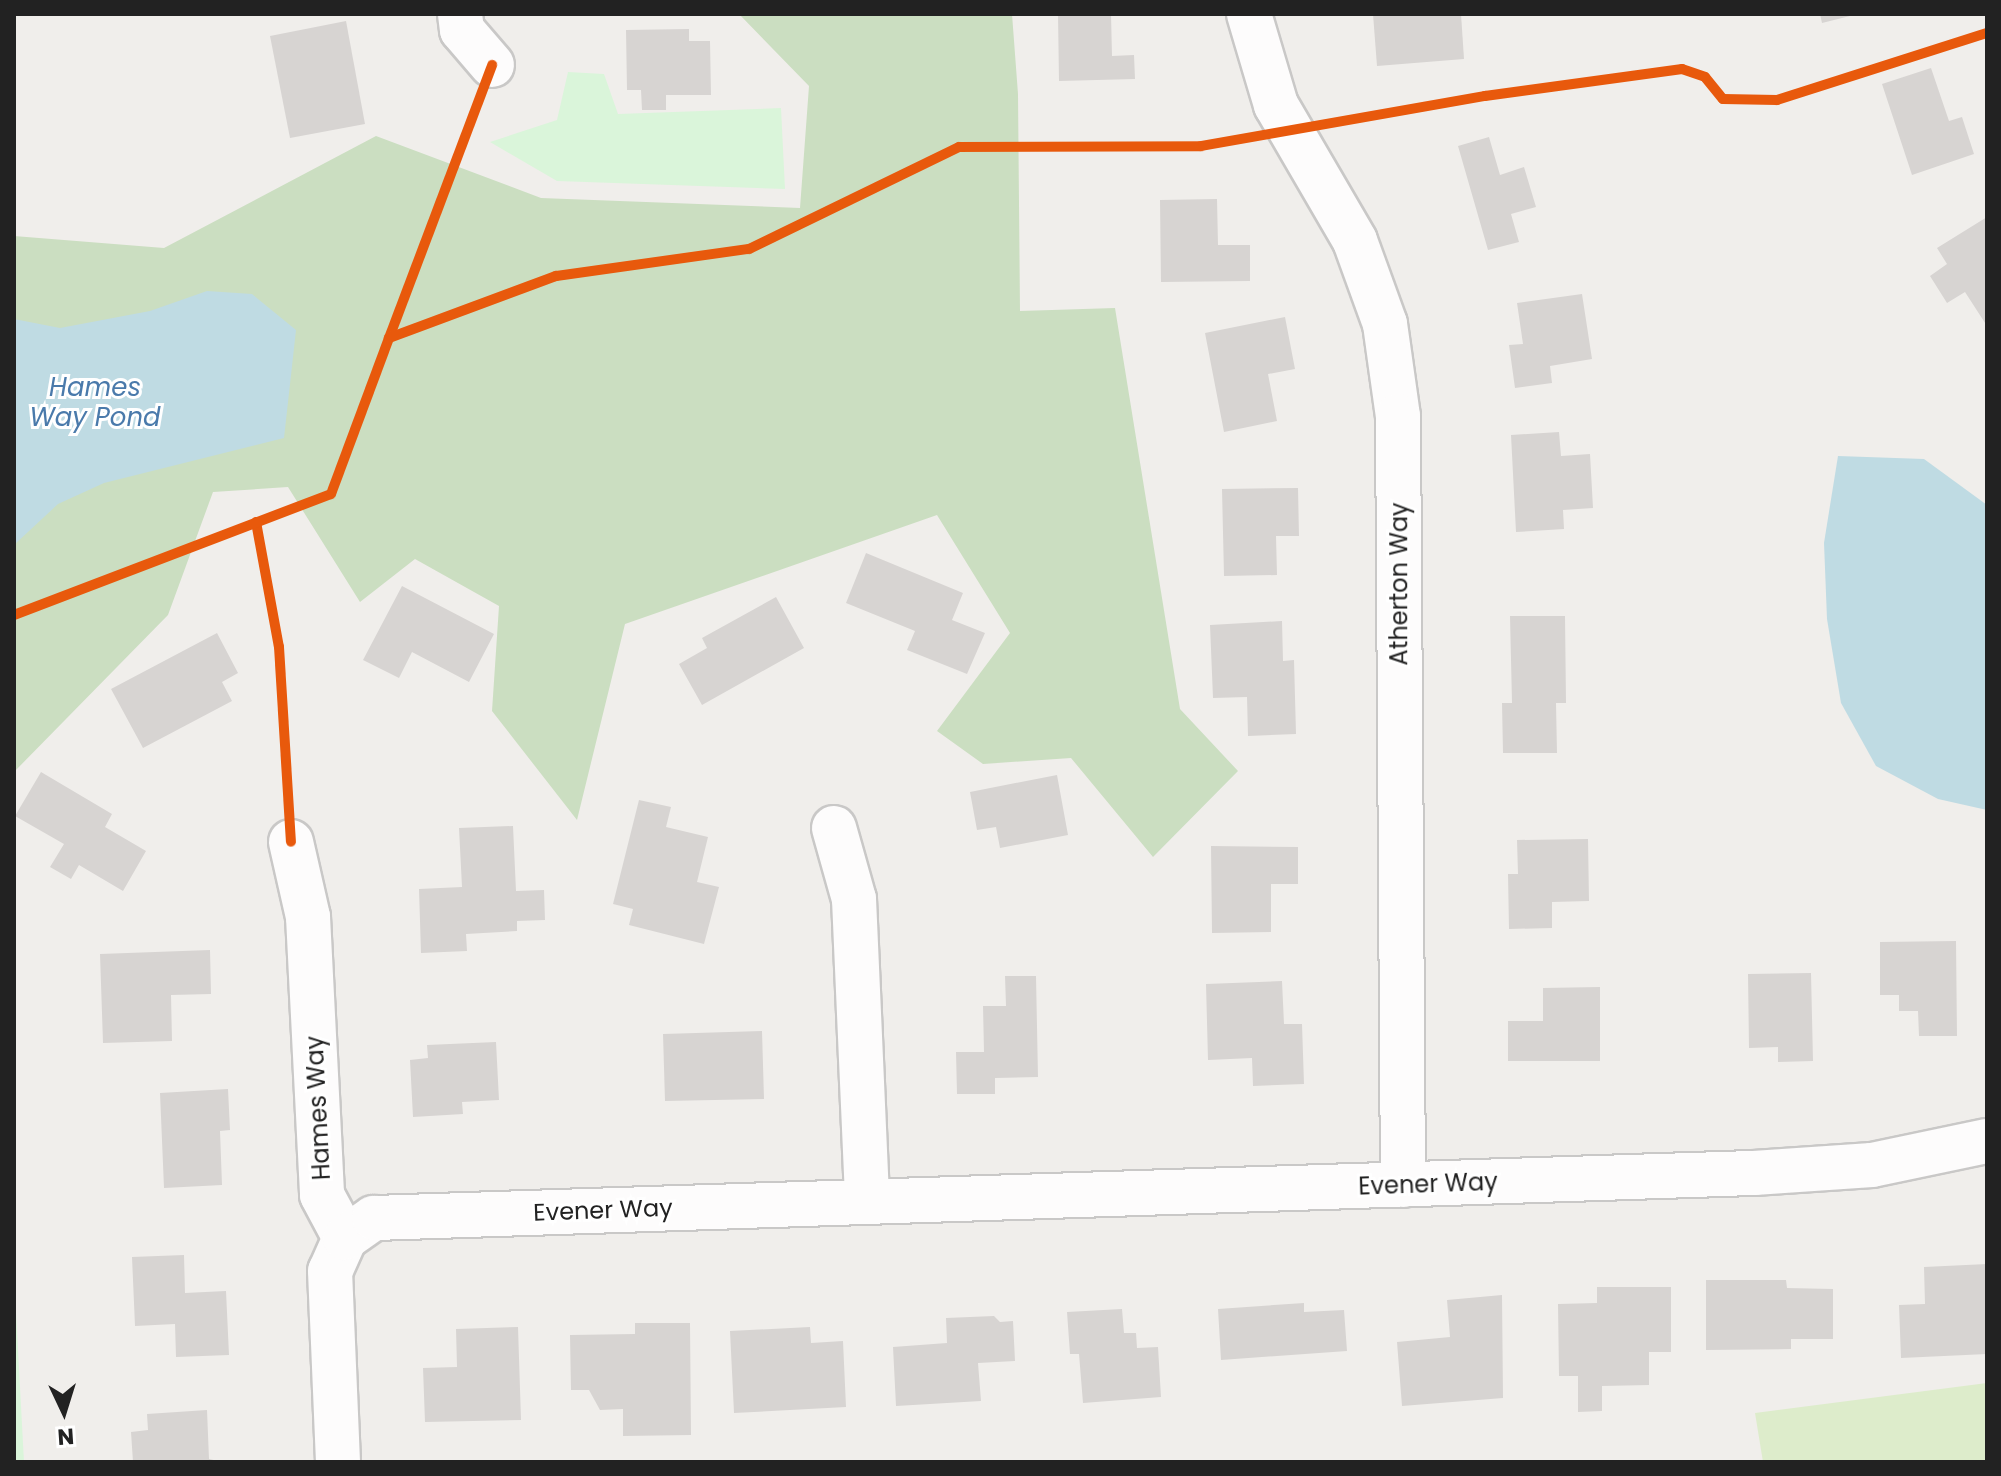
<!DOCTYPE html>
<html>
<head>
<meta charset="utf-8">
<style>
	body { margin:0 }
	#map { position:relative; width:2001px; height:1476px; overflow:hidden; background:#f0eeeb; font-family:Poppins,sans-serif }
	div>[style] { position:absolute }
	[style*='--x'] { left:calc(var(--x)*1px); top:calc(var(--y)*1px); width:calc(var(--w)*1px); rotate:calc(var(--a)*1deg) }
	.grass>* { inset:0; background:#ddeccb }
	.forest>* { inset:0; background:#cbdec1 }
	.park>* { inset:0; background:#daf5da }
	.water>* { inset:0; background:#bfdbe3 }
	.building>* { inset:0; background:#d7d4d2 }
	.roads { filter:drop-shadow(2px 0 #c9c8c7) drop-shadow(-2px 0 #c9c8c7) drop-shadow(0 2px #c9c8c7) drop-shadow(0 -2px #c9c8c7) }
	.street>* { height:44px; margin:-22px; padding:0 22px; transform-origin:22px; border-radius:22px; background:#fdfcfc }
	.cycleway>* { height:10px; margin:-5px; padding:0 5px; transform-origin:5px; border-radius:5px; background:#e8590c }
	span { translate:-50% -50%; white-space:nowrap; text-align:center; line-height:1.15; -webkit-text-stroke:6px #fff; paint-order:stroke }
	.street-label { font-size:24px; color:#222 }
	.water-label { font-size:26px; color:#4a7aab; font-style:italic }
	.frame { position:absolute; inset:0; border:16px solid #222; pointer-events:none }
	.north { position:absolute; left:24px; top:1372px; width:80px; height:80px; -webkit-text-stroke:6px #fff; paint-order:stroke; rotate:176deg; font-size:22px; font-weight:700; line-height:32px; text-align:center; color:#222 }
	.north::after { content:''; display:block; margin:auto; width:28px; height:36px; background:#222; clip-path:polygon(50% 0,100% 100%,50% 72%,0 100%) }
</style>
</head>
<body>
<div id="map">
	<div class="grass">
		<div style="clip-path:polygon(1987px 1383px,1987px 1462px,1763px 1462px,1755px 1413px)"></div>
	</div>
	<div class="forest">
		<div style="clip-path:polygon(739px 14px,1012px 14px,1018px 94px,1020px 311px,1115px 308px,1180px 709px,1238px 771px,1153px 857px,1071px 758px,983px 764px,937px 731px,1010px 633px,937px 515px,625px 624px,577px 820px,492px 711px,499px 606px,415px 559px,360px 602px,288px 487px,213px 492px,168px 615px,14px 772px,14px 236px,164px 248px,376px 136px,541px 198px,800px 208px,809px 86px)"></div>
	</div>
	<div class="park">
		<div style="clip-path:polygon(568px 72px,604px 74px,618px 114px,781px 108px,785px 189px,557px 181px,490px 142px,557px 120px)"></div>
		<div style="clip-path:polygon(14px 1275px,24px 1462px,14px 1462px)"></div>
	</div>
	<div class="water">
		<div style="clip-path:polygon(207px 291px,252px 294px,296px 330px,284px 438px,104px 483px,58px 504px,14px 545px,14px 319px,60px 328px,150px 311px)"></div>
		<div style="clip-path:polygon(1838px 456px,1924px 459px,1987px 505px,1987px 810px,1938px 799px,1876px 766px,1841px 703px,1827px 619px,1824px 543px)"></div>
	</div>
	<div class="building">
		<div style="clip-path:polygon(1058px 14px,1111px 14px,1112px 56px,1134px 55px,1135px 79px,1059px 81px)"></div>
		<div style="clip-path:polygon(1373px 14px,1461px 14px,1464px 59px,1377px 66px)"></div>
		<div style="clip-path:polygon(1820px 14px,1854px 14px,1854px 15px,1822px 23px)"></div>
		<div style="clip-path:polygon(346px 21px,365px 124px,290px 138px,270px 36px)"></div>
		<div style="clip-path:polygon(689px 29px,689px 41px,710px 41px,711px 95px,666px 95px,666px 110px,642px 110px,641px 90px,627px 90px,626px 30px)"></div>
		<div style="clip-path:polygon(1931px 68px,1949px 121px,1962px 117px,1974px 154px,1912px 175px,1882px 84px)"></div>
		<div style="clip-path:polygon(1489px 137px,1500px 175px,1524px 167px,1536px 207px,1511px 214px,1519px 242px,1488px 250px,1458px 146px)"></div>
		<div style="clip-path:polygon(1217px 199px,1218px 245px,1250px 245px,1250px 281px,1161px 282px,1160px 200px)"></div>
		<div style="clip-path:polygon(1987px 217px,1987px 326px,1965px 292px,1947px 303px,1930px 276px,1947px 264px,1937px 248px)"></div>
		<div style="clip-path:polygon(1582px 294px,1592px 359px,1550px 366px,1552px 383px,1515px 388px,1509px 345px,1523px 344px,1517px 303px)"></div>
		<div style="clip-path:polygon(1285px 317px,1295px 369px,1268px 374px,1277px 421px,1224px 432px,1205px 333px)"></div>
		<div style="clip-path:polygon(1559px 432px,1561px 456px,1590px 454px,1593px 508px,1563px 510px,1564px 529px,1516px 532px,1511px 435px)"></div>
		<div style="clip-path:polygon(1298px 488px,1299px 536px,1276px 536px,1277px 575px,1224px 576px,1222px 489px)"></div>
		<div style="clip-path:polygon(866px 553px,963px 593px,952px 620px,985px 633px,967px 674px,907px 650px,915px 631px,846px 603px)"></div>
		<div style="clip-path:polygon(402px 586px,494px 634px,469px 682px,412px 652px,399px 678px,363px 660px)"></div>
		<div style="clip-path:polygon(776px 597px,804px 648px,702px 705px,679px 664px,707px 648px,702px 638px)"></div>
		<div style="clip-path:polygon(1510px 616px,1565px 616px,1566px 703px,1556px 703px,1557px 753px,1503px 753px,1502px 703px,1512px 703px)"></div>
		<div style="clip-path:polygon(1282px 621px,1283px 661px,1294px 660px,1296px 734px,1248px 736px,1247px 697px,1213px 698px,1210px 625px)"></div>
		<div style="clip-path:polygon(217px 633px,238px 673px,222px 682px,232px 701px,143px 748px,111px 689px)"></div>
		<div style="clip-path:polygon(41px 772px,112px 814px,105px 827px,146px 851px,123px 891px,79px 865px,71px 879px,50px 867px,64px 844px,15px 816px)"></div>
		<div style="clip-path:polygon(1057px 775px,1068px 835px,1000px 848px,996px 827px,977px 830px,970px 792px)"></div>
		<div style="clip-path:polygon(639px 800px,671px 807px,666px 827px,708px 837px,697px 882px,719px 887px,704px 944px,629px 925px,633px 909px,613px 904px)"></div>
		<div style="clip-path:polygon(513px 826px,516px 891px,544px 890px,545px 920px,517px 921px,517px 931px,466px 934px,467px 951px,421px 953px,419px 889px,462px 887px,459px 828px)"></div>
		<div style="clip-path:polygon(1588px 839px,1589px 901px,1552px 902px,1552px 928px,1509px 929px,1508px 874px,1518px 874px,1517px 840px)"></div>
		<div style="clip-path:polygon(1211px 846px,1298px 847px,1298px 884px,1271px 884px,1271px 932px,1212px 933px)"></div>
		<div style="clip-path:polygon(1956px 941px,1957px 1036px,1919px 1036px,1918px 1011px,1899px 1011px,1899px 995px,1880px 995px,1880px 942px)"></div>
		<div style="clip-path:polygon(210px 950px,211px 994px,171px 995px,172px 1041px,103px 1043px,100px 954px)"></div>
		<div style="clip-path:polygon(1811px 973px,1813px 1061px,1778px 1062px,1778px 1047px,1749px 1048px,1748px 974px)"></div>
		<div style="clip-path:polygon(1005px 976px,1036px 976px,1038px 1077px,995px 1078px,995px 1094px,957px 1094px,956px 1052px,984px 1052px,983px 1006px,1006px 1006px)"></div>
		<div style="clip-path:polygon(1282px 981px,1284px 1024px,1302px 1024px,1304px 1084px,1253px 1086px,1252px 1058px,1208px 1060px,1206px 984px)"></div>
		<div style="clip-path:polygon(1600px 987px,1600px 1061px,1508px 1061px,1508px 1021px,1543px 1021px,1543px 988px)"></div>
		<div style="clip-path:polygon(762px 1031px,764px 1099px,665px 1101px,663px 1034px)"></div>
		<div style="clip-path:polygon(496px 1042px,499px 1100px,462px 1102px,463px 1114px,413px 1117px,410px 1060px,428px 1058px,427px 1045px)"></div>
		<div style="clip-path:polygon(228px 1089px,230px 1130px,220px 1131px,222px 1185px,164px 1188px,160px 1093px)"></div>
		<div style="clip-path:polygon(184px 1255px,185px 1293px,226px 1291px,229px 1355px,176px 1357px,175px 1324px,135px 1326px,132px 1257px)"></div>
		<div style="clip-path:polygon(1987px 1264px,1987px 1354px,1901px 1358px,1899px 1305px,1925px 1304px,1924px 1267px)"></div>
		<div style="clip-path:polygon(1706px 1280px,1786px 1280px,1787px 1288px,1833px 1289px,1833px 1339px,1791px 1339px,1791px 1349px,1706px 1350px)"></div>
		<div style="clip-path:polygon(1597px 1287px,1671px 1287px,1671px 1352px,1649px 1352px,1649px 1385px,1602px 1386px,1602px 1411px,1578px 1412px,1578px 1376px,1559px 1376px,1558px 1304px,1597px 1303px)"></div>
		<div style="clip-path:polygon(1502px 1295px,1503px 1398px,1402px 1406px,1397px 1342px,1450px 1337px,1447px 1300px)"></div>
		<div style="clip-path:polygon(1304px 1303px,1304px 1312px,1344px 1310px,1347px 1351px,1221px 1360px,1218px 1309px)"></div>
		<div style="clip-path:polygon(1122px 1309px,1124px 1333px,1136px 1333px,1137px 1348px,1158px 1347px,1161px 1397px,1083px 1403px,1079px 1354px,1070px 1354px,1067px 1312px)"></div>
		<div style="clip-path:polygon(994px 1316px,1000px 1322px,1013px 1321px,1015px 1361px,978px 1363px,981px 1401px,896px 1406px,893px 1347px,947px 1343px,946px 1318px)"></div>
		<div style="clip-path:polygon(635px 1323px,690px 1323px,691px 1435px,623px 1436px,623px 1409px,600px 1410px,589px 1390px,571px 1390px,570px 1335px,635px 1334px)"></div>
		<div style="clip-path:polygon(518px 1327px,521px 1420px,425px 1422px,423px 1368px,457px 1367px,456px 1329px)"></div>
		<div style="clip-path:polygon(810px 1327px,811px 1343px,843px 1341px,846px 1407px,734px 1413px,730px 1331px)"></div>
		<div style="clip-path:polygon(207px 1410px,209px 1459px,223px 1462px,133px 1462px,131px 1432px,148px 1430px,147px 1414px)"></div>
	</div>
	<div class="roads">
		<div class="street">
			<div style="--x:460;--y:14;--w:16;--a:83"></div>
			<div style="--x:462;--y:30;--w:46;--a:49.4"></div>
			<div style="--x:1249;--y:14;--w:95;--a:73.5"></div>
			<div style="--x:1276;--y:105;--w:157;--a:59.8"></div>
			<div style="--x:1355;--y:241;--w:88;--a:70.1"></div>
			<div style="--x:1385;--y:324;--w:93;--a:82"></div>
			<div style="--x:1398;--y:416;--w:769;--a:89.63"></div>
			<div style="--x:834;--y:828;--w:74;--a:74.3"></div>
			<div style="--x:854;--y:899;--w:302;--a:87.5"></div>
			<div style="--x:291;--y:842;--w:77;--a:77.2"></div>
			<div style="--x:308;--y:917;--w:278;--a:87.1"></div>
			<div style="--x:322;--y:1195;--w:49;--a:61.9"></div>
			<div style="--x:345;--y:1238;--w:36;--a:114"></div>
			<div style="--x:330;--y:1271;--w:191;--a:87.6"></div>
			<div style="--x:345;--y:1238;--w:35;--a:-35"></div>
			<div style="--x:374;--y:1218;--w:1381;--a:-1.87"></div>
			<div style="--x:1754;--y:1173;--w:118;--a:-3.9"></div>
			<div style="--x:1872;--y:1165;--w:117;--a:-11.8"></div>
		</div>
	</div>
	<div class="cycleway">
		<div style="--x:389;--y:338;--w:292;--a:-69.3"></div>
		<div style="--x:256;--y:522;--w:127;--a:79.6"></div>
		<div style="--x:279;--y:647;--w:195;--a:86.5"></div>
		<div style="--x:14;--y:615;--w:339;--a:-20.9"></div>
		<div style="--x:331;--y:494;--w:166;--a:-69.6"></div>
		<div style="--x:389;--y:338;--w:178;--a:-20.4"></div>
		<div style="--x:556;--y:276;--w:195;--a:-8"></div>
		<div style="--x:749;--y:249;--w:233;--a:-25.9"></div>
		<div style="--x:959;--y:147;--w:242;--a:-0.2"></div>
		<div style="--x:1201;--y:146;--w:288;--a:-10"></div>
		<div style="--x:1485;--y:96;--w:199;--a:-7.8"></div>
		<div style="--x:1682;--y:69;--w:24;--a:19"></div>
		<div style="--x:1705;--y:77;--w:28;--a:51"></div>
		<div style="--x:1723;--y:99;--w:54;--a:1.1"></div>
		<div style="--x:1777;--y:100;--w:220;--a:-17.7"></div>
	</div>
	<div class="street-label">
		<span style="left:1399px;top:584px;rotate:-90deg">Atherton Way</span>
		<span style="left:318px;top:1108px;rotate:-93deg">Hames Way</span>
		<span style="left:1428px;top:1184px;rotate:-2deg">Evener Way</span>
		<span style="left:603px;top:1210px;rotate:-2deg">Evener Way</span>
	</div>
	<div class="water-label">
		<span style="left:95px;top:403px">Hames<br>Way Pond</span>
	</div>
	<div class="frame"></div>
	<div class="north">N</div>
</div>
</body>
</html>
